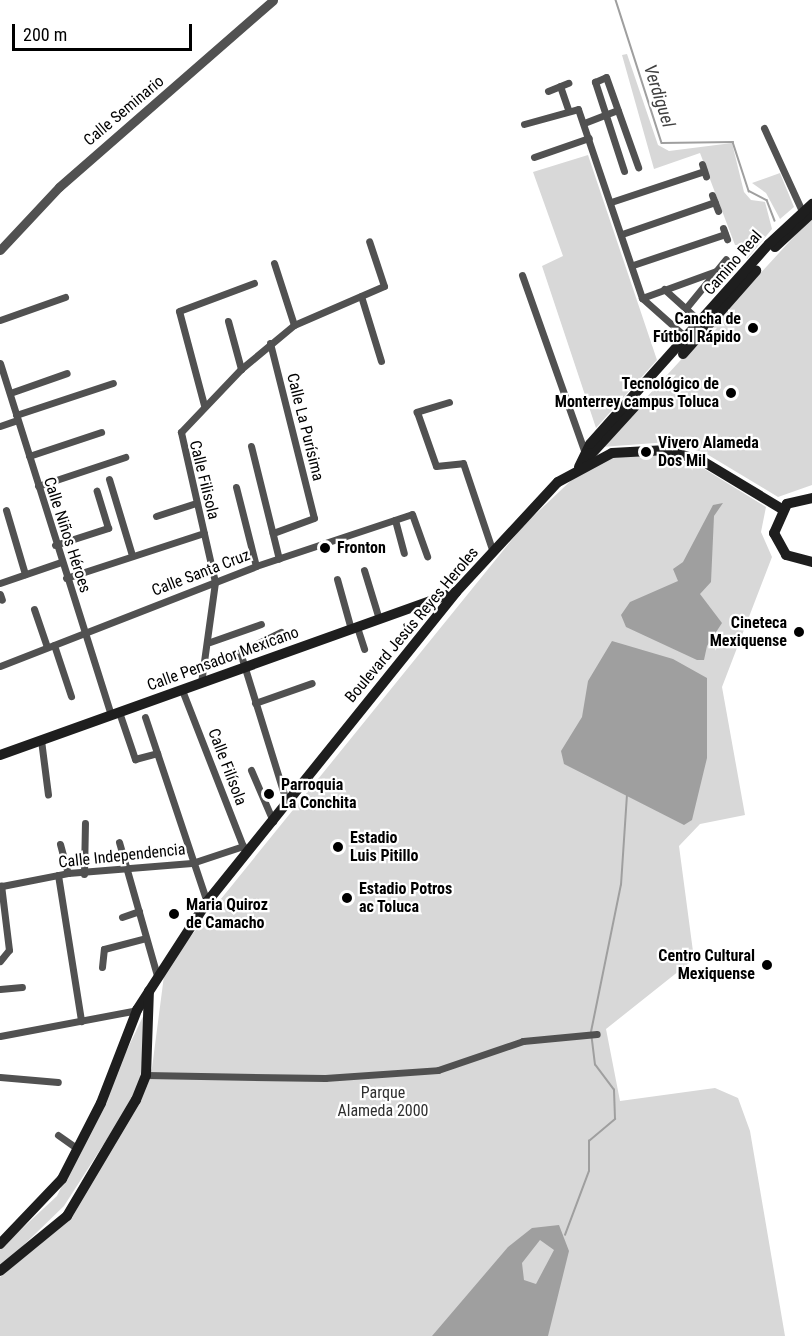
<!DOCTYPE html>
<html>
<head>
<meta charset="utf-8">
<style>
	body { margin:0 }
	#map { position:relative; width:812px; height:1336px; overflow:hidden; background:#fff; font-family:"Roboto Condensed",sans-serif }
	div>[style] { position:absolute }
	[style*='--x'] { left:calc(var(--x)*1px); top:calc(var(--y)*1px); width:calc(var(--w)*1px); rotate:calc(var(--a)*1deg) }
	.green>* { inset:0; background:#d8d8d8 }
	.water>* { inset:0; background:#9f9f9f }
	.stream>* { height:1.5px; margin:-0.75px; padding:0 0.75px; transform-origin:0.75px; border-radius:0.75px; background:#9f9f9f }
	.minor>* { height:7px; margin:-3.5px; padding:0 3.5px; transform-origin:3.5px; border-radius:3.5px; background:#515151 }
	.tertiary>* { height:9px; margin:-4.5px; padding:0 4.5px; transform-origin:4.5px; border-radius:4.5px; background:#515151 }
	.secondary>* { height:10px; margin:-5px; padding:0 5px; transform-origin:5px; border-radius:5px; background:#1e1e1e }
	.dots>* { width:16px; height:16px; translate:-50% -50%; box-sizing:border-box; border:3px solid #fff; border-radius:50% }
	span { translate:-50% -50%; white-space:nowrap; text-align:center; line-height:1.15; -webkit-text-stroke:4.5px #fff; paint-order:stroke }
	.street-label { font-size:16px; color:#000 }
	.poi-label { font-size:16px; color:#000; font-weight:700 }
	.right { translate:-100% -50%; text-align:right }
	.left { translate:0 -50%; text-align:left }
	.park-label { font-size:16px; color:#2f2f2f }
	.water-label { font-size:18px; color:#404040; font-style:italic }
	.scale { position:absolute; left:12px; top:24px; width:180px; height:27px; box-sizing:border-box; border:3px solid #000; border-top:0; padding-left:8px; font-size:18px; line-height:21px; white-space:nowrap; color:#000; -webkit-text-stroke:4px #fff; paint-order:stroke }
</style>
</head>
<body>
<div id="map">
	<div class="green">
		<div style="clip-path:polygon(627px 54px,658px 145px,669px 151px,732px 143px,744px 192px,751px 200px,765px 202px,772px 229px,747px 259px,741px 245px,735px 245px,700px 153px,654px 169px,622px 55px)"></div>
		<div style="clip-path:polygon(588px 155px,657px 360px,596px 428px,542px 266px,563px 256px,533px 172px)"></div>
		<div style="clip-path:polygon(780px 173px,794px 207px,780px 219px,766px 193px,752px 183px)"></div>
		<div style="clip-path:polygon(812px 217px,812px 485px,778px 497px,705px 453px,669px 442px,601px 447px)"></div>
		<div style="clip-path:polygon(650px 454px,698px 465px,766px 507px,761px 532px,772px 557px,722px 687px,745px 815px,700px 824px,679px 846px,694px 959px,606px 1029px,620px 1101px,715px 1088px,738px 1098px,750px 1131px,785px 1336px,0 1336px,0 1277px,66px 1223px,137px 1106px,152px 1068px,165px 968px,523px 526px,579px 473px,611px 458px)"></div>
		<div style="clip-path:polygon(148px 1006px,140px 1081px,125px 1111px,64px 1206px,0 1268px,0 1249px,57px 1196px)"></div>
	</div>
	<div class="water">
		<div style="clip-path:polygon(723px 503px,714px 516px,711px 582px,700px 594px,722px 623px,707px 646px,704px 660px,697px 660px,626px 627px,621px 615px,630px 602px,678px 581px,673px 569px,683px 562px,713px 505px)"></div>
		<div style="clip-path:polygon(612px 641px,673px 659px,707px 678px,707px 758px,692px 820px,684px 825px,564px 764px,561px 751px,582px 717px,588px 681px)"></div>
		<div style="clip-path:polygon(evenodd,559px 1225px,569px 1251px,548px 1336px,432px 1336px,508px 1247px,532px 1228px,559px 1225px,540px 1240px,554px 1250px,536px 1284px,524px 1280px,522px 1263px,540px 1240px)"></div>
	</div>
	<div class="stream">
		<div style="--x:616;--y:0;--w:150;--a:72.2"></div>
		<div style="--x:662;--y:143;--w:71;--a:-0.8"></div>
		<div style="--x:733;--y:142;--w:52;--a:71.9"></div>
		<div style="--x:749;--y:191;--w:20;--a:27"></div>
		<div style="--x:767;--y:200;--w:22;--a:69"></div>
		<div style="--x:591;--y:1032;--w:150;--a:-78.5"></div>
		<div style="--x:621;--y:885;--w:91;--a:-86.2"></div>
		<div style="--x:565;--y:1235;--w:68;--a:-69.4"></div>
		<div style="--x:589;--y:1171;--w:30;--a:-90"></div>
		<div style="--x:589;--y:1141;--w:34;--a:-40"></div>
		<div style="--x:615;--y:1119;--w:29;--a:-92"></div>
		<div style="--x:614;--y:1090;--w:31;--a:-127"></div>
		<div style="--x:595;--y:1065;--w:26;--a:-97"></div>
	</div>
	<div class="minor">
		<div style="--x:560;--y:86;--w:24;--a:71"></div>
		<div style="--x:548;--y:91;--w:22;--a:-22"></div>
		<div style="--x:584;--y:123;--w:36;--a:-21"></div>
		<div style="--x:524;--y:124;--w:56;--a:-15.5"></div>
		<div style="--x:578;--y:109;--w:200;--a:71.3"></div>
		<div style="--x:642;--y:298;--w:62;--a:41.7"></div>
		<div style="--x:764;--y:128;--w:91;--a:65.4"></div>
		<div style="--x:534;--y:157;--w:58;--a:-19.1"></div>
		<div style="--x:702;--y:164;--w:13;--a:72"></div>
		<div style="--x:624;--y:171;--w:94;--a:-108"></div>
		<div style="--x:595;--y:82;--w:12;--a:-24"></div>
		<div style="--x:606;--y:77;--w:96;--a:70.4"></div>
		<div style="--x:712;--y:195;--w:17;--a:69"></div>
		<div style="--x:611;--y:202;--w:98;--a:-18.4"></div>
		<div style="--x:723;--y:228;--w:12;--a:70"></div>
		<div style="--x:622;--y:234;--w:98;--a:-19"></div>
		<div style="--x:274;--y:263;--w:65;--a:72.1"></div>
		<div style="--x:633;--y:265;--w:97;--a:-18.6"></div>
		<div style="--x:522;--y:275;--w:192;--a:70.5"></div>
		<div style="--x:664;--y:289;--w:39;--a:42"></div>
		<div style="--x:361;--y:296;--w:68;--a:72.9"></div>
		<div style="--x:642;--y:298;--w:79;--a:-20"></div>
		<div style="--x:686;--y:308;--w:63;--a:-50.8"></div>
		<div style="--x:0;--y:320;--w:69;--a:-19.5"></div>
		<div style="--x:228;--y:321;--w:50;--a:74.8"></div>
		<div style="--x:270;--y:343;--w:180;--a:75.9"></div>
		<div style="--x:314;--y:518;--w:44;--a:159.9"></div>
		<div style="--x:0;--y:363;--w:369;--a:72.5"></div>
		<div style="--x:10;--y:393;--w:60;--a:-19.3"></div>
		<div style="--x:449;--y:402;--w:34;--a:163"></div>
		<div style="--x:417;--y:412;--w:57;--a:70.6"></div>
		<div style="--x:436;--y:466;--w:27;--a:-6"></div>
		<div style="--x:463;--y:463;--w:94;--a:71.4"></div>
		<div style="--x:204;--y:405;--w:97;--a:-104.9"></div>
		<div style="--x:179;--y:311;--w:80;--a:-20.5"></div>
		<div style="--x:16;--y:415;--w:102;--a:-18.3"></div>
		<div style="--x:0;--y:426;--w:18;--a:-19"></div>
		<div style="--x:251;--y:446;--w:116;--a:76.1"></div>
		<div style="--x:29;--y:456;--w:76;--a:-18.4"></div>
		<div style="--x:109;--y:479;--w:79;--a:73.2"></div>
		<div style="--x:38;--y:486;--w:92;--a:-18.4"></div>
		<div style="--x:236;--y:487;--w:81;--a:75.8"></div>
		<div style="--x:6;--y:510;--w:67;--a:73.5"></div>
		<div style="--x:156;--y:516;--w:42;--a:-18"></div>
		<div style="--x:395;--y:520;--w:34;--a:75"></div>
		<div style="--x:55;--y:545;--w:56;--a:-17.8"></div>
		<div style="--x:108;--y:528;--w:39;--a:-107"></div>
		<div style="--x:364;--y:570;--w:51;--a:73"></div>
		<div style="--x:66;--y:578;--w:145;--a:-18.1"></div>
		<div style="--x:337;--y:579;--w:52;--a:74.4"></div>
		<div style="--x:0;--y:583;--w:65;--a:-19"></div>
		<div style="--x:0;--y:594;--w:6;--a:72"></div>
		<div style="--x:34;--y:609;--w:40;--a:71.1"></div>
		<div style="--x:357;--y:627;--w:23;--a:72"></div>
		<div style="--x:281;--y:632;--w:46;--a:154"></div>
		<div style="--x:240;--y:652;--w:159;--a:72.8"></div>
		<div style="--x:210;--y:642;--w:54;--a:-19.4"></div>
		<div style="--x:54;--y:645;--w:54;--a:71.6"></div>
		<div style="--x:0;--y:666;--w:275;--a:-21.3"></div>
		<div style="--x:256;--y:566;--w:164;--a:-18.4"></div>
		<div style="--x:412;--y:514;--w:45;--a:70.3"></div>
		<div style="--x:201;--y:683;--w:102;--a:-82.1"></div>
		<div style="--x:215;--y:582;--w:154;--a:-102.8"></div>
		<div style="--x:181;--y:432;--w:87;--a:-46.4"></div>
		<div style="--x:241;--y:369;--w:69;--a:-39.7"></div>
		<div style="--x:294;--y:325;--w:98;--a:-23.4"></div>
		<div style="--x:384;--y:286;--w:47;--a:-108.4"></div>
		<div style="--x:182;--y:690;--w:171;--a:68.7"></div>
		<div style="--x:255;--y:703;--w:60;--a:-19.3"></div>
		<div style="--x:119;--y:712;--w:50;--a:71.2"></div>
		<div style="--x:135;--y:759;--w:23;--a:-15"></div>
		<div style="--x:145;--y:717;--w:195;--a:71.5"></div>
		<div style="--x:41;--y:740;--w:55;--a:82.7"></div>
		<div style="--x:251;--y:770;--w:56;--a:66.7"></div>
		<div style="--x:119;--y:842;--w:138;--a:74.1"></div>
		<div style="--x:60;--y:844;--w:30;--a:75"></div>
		<div style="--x:84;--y:874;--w:51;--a:-88.9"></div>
		<div style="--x:58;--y:875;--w:148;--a:81"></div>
		<div style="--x:2;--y:886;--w:67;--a:-11.1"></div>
		<div style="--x:68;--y:873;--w:124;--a:-4.6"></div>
		<div style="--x:192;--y:863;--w:54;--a:-18.4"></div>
		<div style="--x:122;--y:917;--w:18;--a:-19"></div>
		<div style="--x:0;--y:961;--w:14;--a:-51"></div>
		<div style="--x:9;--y:950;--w:65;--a:-97"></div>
		<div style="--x:102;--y:967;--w:18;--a:-84"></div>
		<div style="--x:104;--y:949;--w:43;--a:-14.7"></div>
		<div style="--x:0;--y:989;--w:22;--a:-5"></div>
		<div style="--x:0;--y:1036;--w:139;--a:-10.7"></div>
		<div style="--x:146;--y:1075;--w:179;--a:1"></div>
		<div style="--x:325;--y:1078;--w:113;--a:-4"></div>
		<div style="--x:438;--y:1070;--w:90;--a:-18.8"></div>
		<div style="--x:523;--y:1041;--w:74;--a:-5.4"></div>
		<div style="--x:0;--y:1077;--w:58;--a:4.9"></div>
		<div style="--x:58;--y:1135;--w:24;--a:35"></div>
	</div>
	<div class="tertiary">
		<div style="--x:0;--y:250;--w:86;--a:-46.9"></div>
		<div style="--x:59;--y:187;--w:284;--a:-41.1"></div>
	</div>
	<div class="secondary">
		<div style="--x:775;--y:247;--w:50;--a:-42.6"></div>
		<div style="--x:683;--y:354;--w:111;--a:-48.7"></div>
		<div style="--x:586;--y:460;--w:74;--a:-47.7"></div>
		<div style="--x:579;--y:467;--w:25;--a:-64"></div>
		<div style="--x:590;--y:444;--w:268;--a:-48.2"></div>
		<div style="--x:769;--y:244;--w:59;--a:-42.9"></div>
		<div style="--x:812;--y:498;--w:26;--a:167"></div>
		<div style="--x:787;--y:504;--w:32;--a:114"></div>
		<div style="--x:774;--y:533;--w:25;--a:61"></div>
		<div style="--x:786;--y:555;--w:27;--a:15"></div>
		<div style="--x:0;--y:755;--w:484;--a:-19.7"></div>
		<div style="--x:0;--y:1244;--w:90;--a:-46.4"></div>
		<div style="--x:62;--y:1179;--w:85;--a:-62.8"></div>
		<div style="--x:101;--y:1103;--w:100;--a:-68.8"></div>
		<div style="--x:137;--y:1010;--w:129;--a:-57.1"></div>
		<div style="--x:207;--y:902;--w:398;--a:-51.2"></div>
		<div style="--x:456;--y:592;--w:150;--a:-47.2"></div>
		<div style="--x:558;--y:482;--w:61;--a:-28.2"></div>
		<div style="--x:612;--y:453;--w:55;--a:-3.1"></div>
		<div style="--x:667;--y:450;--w:39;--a:18"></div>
		<div style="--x:704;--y:462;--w:91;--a:31.1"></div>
		<div style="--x:0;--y:1271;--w:87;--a:-39.4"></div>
		<div style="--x:67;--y:1216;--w:135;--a:-59.3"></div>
		<div style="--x:136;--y:1100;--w:27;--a:-68"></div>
		<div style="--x:146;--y:1075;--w:84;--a:-88"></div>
	</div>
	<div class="dots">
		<div style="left:753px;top:328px;background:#000"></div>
		<div style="left:731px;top:393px;background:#000"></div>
		<div style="left:646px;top:452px;background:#000"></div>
		<div style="left:325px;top:548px;background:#000"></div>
		<div style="left:799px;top:632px;background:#000"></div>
		<div style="left:269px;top:794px;background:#000"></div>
		<div style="left:338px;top:847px;background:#000"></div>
		<div style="left:347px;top:898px;background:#000"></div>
		<div style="left:174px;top:914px;background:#000"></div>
		<div style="left:767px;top:965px;background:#000"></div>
	</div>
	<div class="street-label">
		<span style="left:124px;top:111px;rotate:-40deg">Calle Seminario</span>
		<span style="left:733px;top:263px;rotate:-49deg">Camino Real</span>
		<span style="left:305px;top:427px;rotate:76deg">Calle La Purísima</span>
		<span style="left:204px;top:480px;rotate:76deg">Calle Filisola</span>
		<span style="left:67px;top:535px;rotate:72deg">Calle Niños Héroes</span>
		<span style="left:201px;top:573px;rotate:-21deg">Calle Santa Cruz</span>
		<span style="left:412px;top:625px;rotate:-50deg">Boulevard Jesús Reyes Heroles</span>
		<span style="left:223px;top:659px;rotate:-20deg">Calle Pensador Mexicano</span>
		<span style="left:227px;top:767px;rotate:69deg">Calle Filísola</span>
		<span style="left:122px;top:856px;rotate:-6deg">Calle Independencia</span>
	</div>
	<div class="poi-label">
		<span class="right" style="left:741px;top:328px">Cancha de<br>Fútbol Rápido</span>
		<span class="right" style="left:719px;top:393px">Tecnológico de<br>Monterrey campus Toluca</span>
		<span class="left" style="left:658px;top:452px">Vivero Alameda<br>Dos Mil</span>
		<span class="left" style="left:337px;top:548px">Fronton</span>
		<span class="right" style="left:787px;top:632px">Cineteca<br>Mexiquense</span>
		<span class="left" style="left:281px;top:794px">Parroquia<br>La Conchita</span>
		<span class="left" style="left:350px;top:847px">Estadio<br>Luis Pitillo</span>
		<span class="left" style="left:359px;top:898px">Estadio Potros<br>ac Toluca</span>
		<span class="left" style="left:186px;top:914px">Maria Quiroz<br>de Camacho</span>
		<span class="right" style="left:755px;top:965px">Centro Cultural<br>Mexiquense</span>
	</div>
	<div class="park-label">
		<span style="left:383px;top:1102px">Parque<br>Alameda 2000</span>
	</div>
	<div class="water-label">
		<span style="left:659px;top:96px;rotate:72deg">Verdiguel</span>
	</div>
	<div class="scale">200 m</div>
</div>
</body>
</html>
